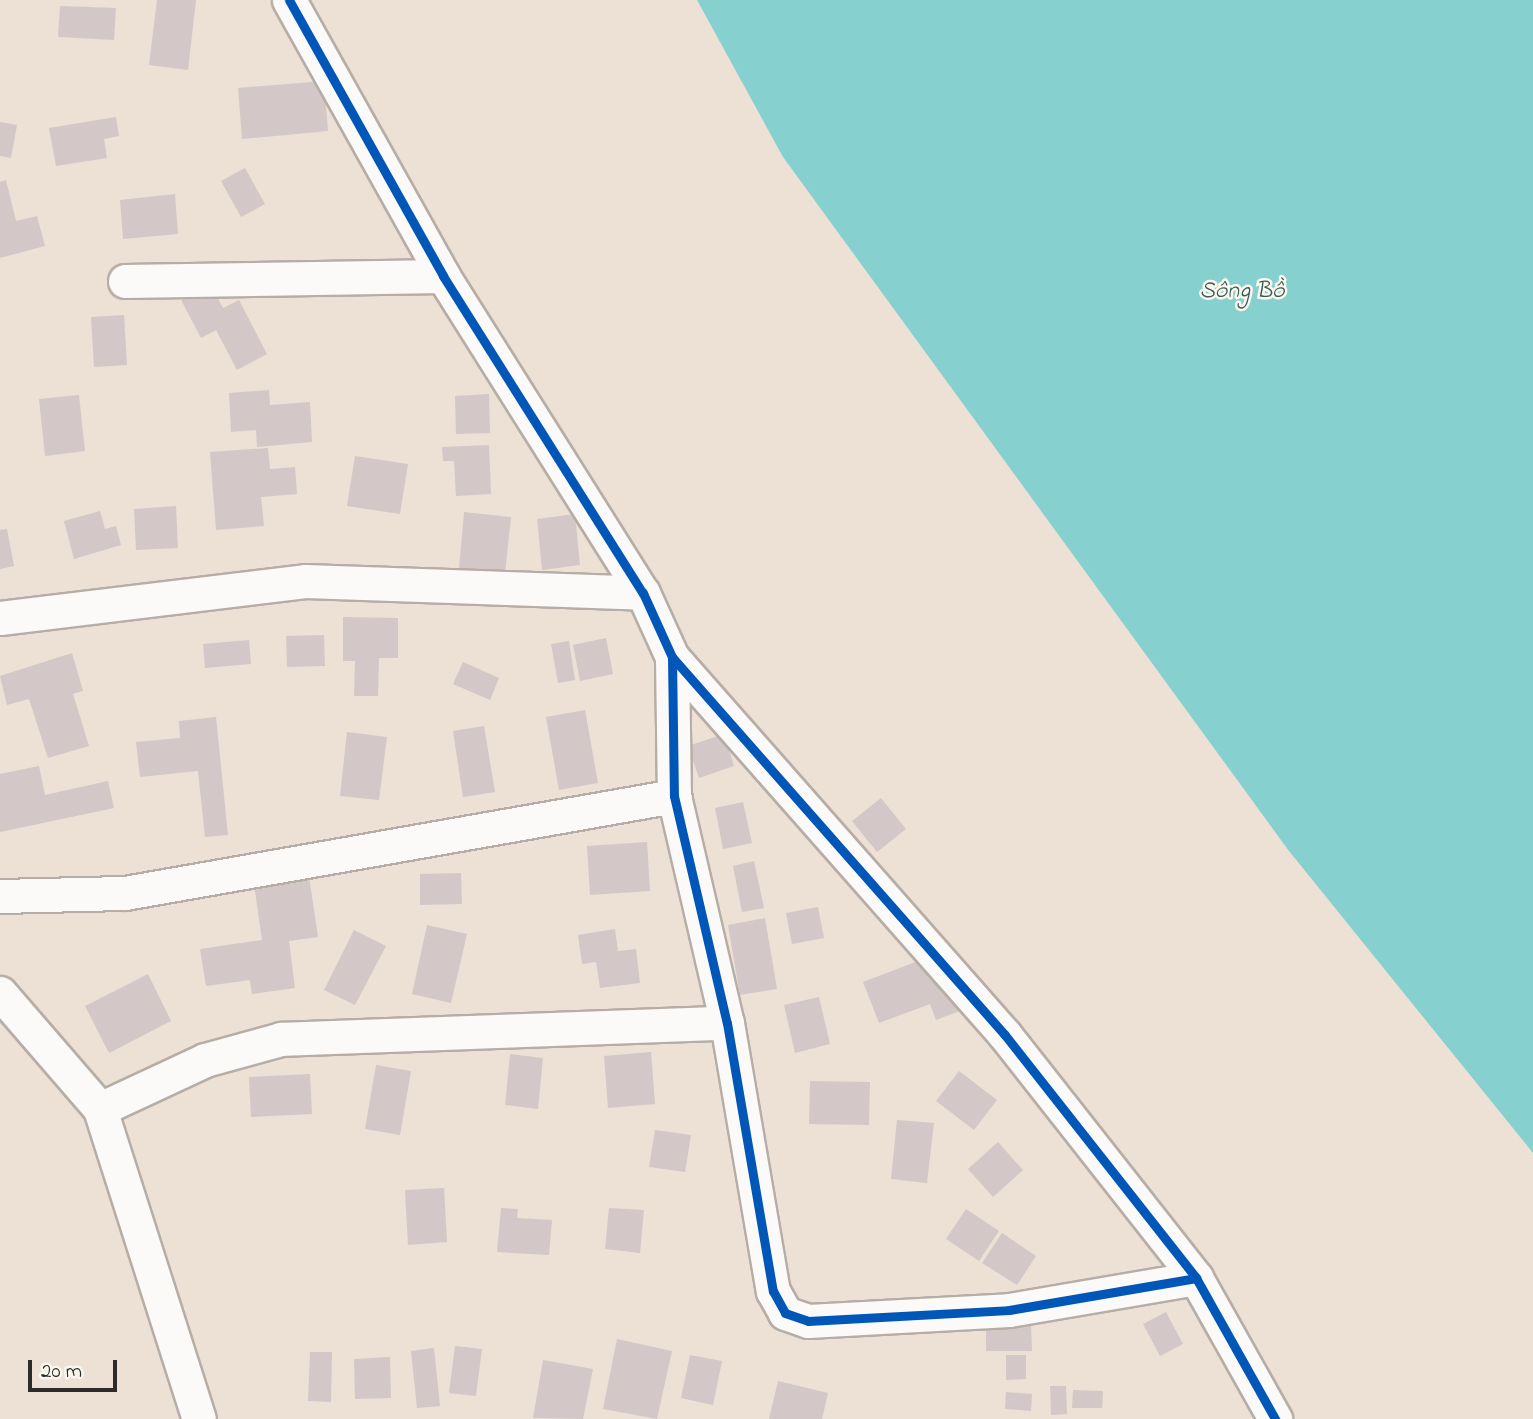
<!DOCTYPE html>
<html>
<head>
<meta charset="utf-8">
<style>
	body { margin:0 }
	#map { position:relative; width:1533px; height:1419px; overflow:hidden; background:#ece1d4; font-family:"Indie Flower",sans-serif }
	div>[style] { position:absolute }
	[style*='--x'] { left:calc(var(--x)*1px); top:calc(var(--y)*1px); width:calc(var(--w)*1px); rotate:calc(var(--a)*1deg) }
	.water>* { inset:0; background:#86d0d0 }
	.building>* { inset:0; background:#d3c7c7 }
	.roads { filter:drop-shadow(2px 0 #b6aea6) drop-shadow(-2px 0 #b6aea6) drop-shadow(0 2px #b6aea6) drop-shadow(0 -2px #b6aea6) }
	.street>* { height:33px; margin:-16.5px; padding:0 16.5px; transform-origin:16.5px; border-radius:16.5px; background:#fcfaf9 }
	.cycleway>* { height:9px; margin:-4.5px; padding:0 4.5px; transform-origin:4.5px; border-radius:4.5px; background:#0057b8 }
	span { translate:-50% -50%; white-space:nowrap; text-align:center; line-height:1.15; -webkit-text-stroke:5px #fbf7ec; paint-order:stroke }
	.water-label { font-size:24px; color:#395a5c; font-style:italic }
	.scale { position:absolute; left:28px; top:1360px; width:89px; height:32px; box-sizing:border-box; border:4px solid #2b2b2b; border-top:0; padding-left:9px; font-size:21px; line-height:24px; white-space:nowrap; color:#2b2b2b; -webkit-text-stroke:5px #fbf7ec; paint-order:stroke }
</style>
</head>
<body>
<div id="map">
	<div class="water">
		<div style="clip-path:polygon(697px 0,1533px 0,1533px 1153px,1289px 851px,783px 157px)"></div>
	</div>
	<div class="building">
		<div style="clip-path:polygon(157px 0,196px 0,188px 70px,149px 65px)"></div>
		<div style="clip-path:polygon(60px 6px,116px 8px,114px 40px,58px 37px)"></div>
		<div style="clip-path:polygon(324px 81px,328px 131px,242px 139px,238px 88px)"></div>
		<div style="clip-path:polygon(116px 117px,119px 136px,104px 139px,107px 158px,56px 166px,49px 128px)"></div>
		<div style="clip-path:polygon(0 122px,17px 125px,11px 158px,0 156px)"></div>
		<div style="clip-path:polygon(245px 168px,265px 204px,241px 217px,221px 181px)"></div>
		<div style="clip-path:polygon(6px 180px,16px 221px,37px 216px,45px 246px,0 258px,0 182px)"></div>
		<div style="clip-path:polygon(175px 194px,178px 234px,123px 239px,120px 200px)"></div>
		<div style="clip-path:polygon(210px 284px,223px 308px,239px 300px,267px 354px,237px 370px,216px 330px,201px 338px,181px 300px)"></div>
		<div style="clip-path:polygon(124px 315px,127px 365px,94px 367px,91px 317px)"></div>
		<div style="clip-path:polygon(269px 390px,270px 405px,310px 402px,312px 442px,257px 447px,256px 430px,231px 432px,229px 393px)"></div>
		<div style="clip-path:polygon(489px 394px,490px 433px,456px 434px,455px 396px)"></div>
		<div style="clip-path:polygon(79px 395px,85px 451px,45px 456px,39px 399px)"></div>
		<div style="clip-path:polygon(489px 445px,491px 494px,456px 496px,454px 461px,443px 461px,442px 447px)"></div>
		<div style="clip-path:polygon(268px 448px,270px 469px,295px 467px,297px 494px,261px 497px,264px 526px,216px 530px,210px 452px)"></div>
		<div style="clip-path:polygon(355px 456px,408px 464px,400px 514px,347px 506px)"></div>
		<div style="clip-path:polygon(176px 506px,178px 548px,136px 550px,134px 509px)"></div>
		<div style="clip-path:polygon(100px 511px,105px 529px,116px 526px,121px 545px,74px 559px,64px 521px)"></div>
		<div style="clip-path:polygon(464px 512px,511px 517px,505px 573px,459px 569px)"></div>
		<div style="clip-path:polygon(575px 514px,580px 565px,542px 570px,537px 519px)"></div>
		<div style="clip-path:polygon(7px 529px,14px 566px,0 569px,0 530px)"></div>
		<div style="clip-path:polygon(343px 617px,398px 618px,398px 658px,379px 658px,378px 696px,354px 696px,355px 661px,343px 661px)"></div>
		<div style="clip-path:polygon(324px 635px,325px 666px,287px 667px,286px 636px)"></div>
		<div style="clip-path:polygon(606px 638px,613px 674px,580px 681px,573px 645px)"></div>
		<div style="clip-path:polygon(249px 640px,251px 664px,205px 668px,203px 644px)"></div>
		<div style="clip-path:polygon(569px 641px,575px 680px,558px 683px,551px 644px)"></div>
		<div style="clip-path:polygon(72px 653px,83px 691px,73px 694px,89px 746px,48px 758px,29px 699px,7px 705px,0 676px)"></div>
		<div style="clip-path:polygon(463px 662px,499px 678px,490px 700px,453px 684px)"></div>
		<div style="clip-path:polygon(585px 710px,598px 783px,559px 790px,546px 717px)"></div>
		<div style="clip-path:polygon(216px 717px,228px 835px,205px 837px,198px 771px,140px 777px,136px 742px,180px 738px,179px 721px)"></div>
		<div style="clip-path:polygon(484px 726px,495px 792px,463px 797px,453px 731px)"></div>
		<div style="clip-path:polygon(347px 732px,387px 737px,379px 800px,340px 796px)"></div>
		<div style="clip-path:polygon(724px 734px,734px 766px,699px 778px,688px 746px)"></div>
		<div style="clip-path:polygon(39px 766px,45px 795px,108px 781px,114px 808px,0 832px,0 774px)"></div>
		<div style="clip-path:polygon(881px 798px,906px 829px,877px 852px,852px 821px)"></div>
		<div style="clip-path:polygon(743px 802px,752px 843px,723px 849px,715px 808px)"></div>
		<div style="clip-path:polygon(647px 842px,650px 891px,590px 895px,587px 846px)"></div>
		<div style="clip-path:polygon(754px 861px,764px 908px,742px 912px,733px 866px)"></div>
		<div style="clip-path:polygon(461px 873px,462px 904px,420px 905px,420px 874px)"></div>
		<div style="clip-path:polygon(309px 876px,318px 937px,289px 941px,295px 988px,252px 994px,250px 980px,206px 986px,200px 949px,262px 940px,254px 884px)"></div>
		<div style="clip-path:polygon(818px 907px,824px 938px,792px 944px,786px 913px)"></div>
		<div style="clip-path:polygon(765px 918px,777px 989px,740px 995px,728px 925px)"></div>
		<div style="clip-path:polygon(427px 925px,467px 934px,451px 1003px,412px 994px)"></div>
		<div style="clip-path:polygon(615px 929px,618px 951px,636px 949px,640px 983px,600px 988px,596px 962px,582px 964px,578px 935px)"></div>
		<div style="clip-path:polygon(354px 930px,386px 946px,355px 1005px,324px 990px)"></div>
		<div style="clip-path:polygon(931px 956px,945px 993px,955px 989px,962px 1010px,936px 1020px,930px 1004px,879px 1023px,863px 982px)"></div>
		<div style="clip-path:polygon(148px 974px,171px 1021px,109px 1053px,85px 1006px)"></div>
		<div style="clip-path:polygon(819px 997px,830px 1044px,795px 1053px,784px 1005px)"></div>
		<div style="clip-path:polygon(651px 1052px,655px 1104px,608px 1108px,604px 1056px)"></div>
		<div style="clip-path:polygon(510px 1054px,543px 1058px,538px 1109px,505px 1105px)"></div>
		<div style="clip-path:polygon(376px 1065px,411px 1071px,400px 1135px,365px 1129px)"></div>
		<div style="clip-path:polygon(959px 1071px,997px 1100px,974px 1130px,936px 1101px)"></div>
		<div style="clip-path:polygon(310px 1074px,312px 1114px,251px 1117px,249px 1077px)"></div>
		<div style="clip-path:polygon(810px 1081px,870px 1082px,869px 1125px,809px 1124px)"></div>
		<div style="clip-path:polygon(897px 1120px,934px 1123px,927px 1183px,891px 1179px)"></div>
		<div style="clip-path:polygon(655px 1130px,691px 1135px,685px 1172px,649px 1167px)"></div>
		<div style="clip-path:polygon(998px 1142px,1023px 1170px,993px 1197px,968px 1169px)"></div>
		<div style="clip-path:polygon(444px 1188px,447px 1242px,408px 1245px,405px 1190px)"></div>
		<div style="clip-path:polygon(501px 1208px,518px 1209px,517px 1218px,552px 1220px,549px 1255px,497px 1252px)"></div>
		<div style="clip-path:polygon(609px 1208px,644px 1210px,640px 1253px,605px 1249px)"></div>
		<div style="clip-path:polygon(966px 1209px,999px 1231px,979px 1261px,946px 1239px)"></div>
		<div style="clip-path:polygon(1002px 1233px,1036px 1256px,1017px 1285px,982px 1263px)"></div>
		<div style="clip-path:polygon(1166px 1312px,1183px 1344px,1160px 1356px,1143px 1324px)"></div>
		<div style="clip-path:polygon(1031px 1325px,1032px 1351px,986px 1351px,986px 1327px)"></div>
		<div style="clip-path:polygon(617px 1339px,672px 1351px,657px 1419px,603px 1409px)"></div>
		<div style="clip-path:polygon(455px 1346px,482px 1349px,476px 1396px,449px 1393px)"></div>
		<div style="clip-path:polygon(434px 1348px,440px 1406px,417px 1408px,411px 1351px)"></div>
		<div style="clip-path:polygon(310px 1352px,332px 1352px,331px 1402px,308px 1401px)"></div>
		<div style="clip-path:polygon(690px 1355px,722px 1361px,713px 1405px,681px 1398px)"></div>
		<div style="clip-path:polygon(1006px 1355px,1026px 1355px,1026px 1379px,1006px 1380px)"></div>
		<div style="clip-path:polygon(390px 1357px,391px 1398px,355px 1399px,354px 1359px)"></div>
		<div style="clip-path:polygon(543px 1360px,593px 1369px,583px 1419px,533px 1418px)"></div>
		<div style="clip-path:polygon(778px 1381px,828px 1393px,822px 1419px,769px 1419px)"></div>
		<div style="clip-path:polygon(1050px 1386px,1066px 1386px,1067px 1414px,1051px 1415px)"></div>
		<div style="clip-path:polygon(1073px 1390px,1103px 1391px,1102px 1408px,1072px 1408px)"></div>
		<div style="clip-path:polygon(1006px 1392px,1032px 1394px,1031px 1411px,1005px 1409px)"></div>
	</div>
	<div class="roads">
		<div class="street">
			<div style="--x:289;--y:0;--w:316;--a:60.8"></div>
			<div style="--x:443;--y:276;--w:375;--a:57.8"></div>
			<div style="--x:643;--y:593;--w:70;--a:65.6"></div>
			<div style="--x:672;--y:657;--w:504;--a:48.62"></div>
			<div style="--x:1005;--y:1035;--w:309;--a:51.8"></div>
			<div style="--x:1196;--y:1278;--w:162;--a:60.7"></div>
			<div style="--x:125;--y:281;--w:318;--a:-0.9"></div>
			<div style="--x:0;--y:618;--w:307;--a:-6.9"></div>
			<div style="--x:305;--y:581;--w:338;--a:2"></div>
			<div style="--x:672;--y:657;--w:139;--a:89.2"></div>
			<div style="--x:674;--y:796;--w:233;--a:76.9"></div>
			<div style="--x:727;--y:1023;--w:272;--a:80.3"></div>
			<div style="--x:773;--y:1291;--w:25;--a:61"></div>
			<div style="--x:785;--y:1313;--w:24;--a:19"></div>
			<div style="--x:808;--y:1321;--w:201;--a:-3.1"></div>
			<div style="--x:1009;--y:1310;--w:190;--a:-9.7"></div>
			<div style="--x:0;--y:896;--w:125;--a:-1.4"></div>
			<div style="--x:125;--y:893;--w:558;--a:-10.02"></div>
			<div style="--x:0;--y:993;--w:153;--a:49.2"></div>
			<div style="--x:100;--y:1109;--w:325;--a:72.3"></div>
			<div style="--x:100;--y:1109;--w:116;--a:-25"></div>
			<div style="--x:205;--y:1060;--w:79;--a:-15.4"></div>
			<div style="--x:281;--y:1039;--w:446;--a:-2.1"></div>
		</div>
	</div>
	<div class="cycleway">
		<div style="--x:289;--y:0;--w:316;--a:60.8"></div>
		<div style="--x:443;--y:276;--w:375;--a:57.8"></div>
		<div style="--x:643;--y:593;--w:70;--a:65.6"></div>
		<div style="--x:672;--y:657;--w:504;--a:48.62"></div>
		<div style="--x:1005;--y:1035;--w:309;--a:51.8"></div>
		<div style="--x:1196;--y:1278;--w:162;--a:60.7"></div>
		<div style="--x:672;--y:657;--w:139;--a:89.2"></div>
		<div style="--x:674;--y:796;--w:233;--a:76.9"></div>
		<div style="--x:727;--y:1023;--w:272;--a:80.3"></div>
		<div style="--x:773;--y:1291;--w:25;--a:61"></div>
		<div style="--x:785;--y:1313;--w:24;--a:19"></div>
		<div style="--x:808;--y:1321;--w:201;--a:-3.1"></div>
		<div style="--x:1009;--y:1310;--w:190;--a:-9.7"></div>
	</div>
	<div class="water-label">
		<span style="left:1242px;top:292px">Sông Bồ</span>
	</div>
	<div class="scale">20 m</div>
</div>
</body>
</html>
